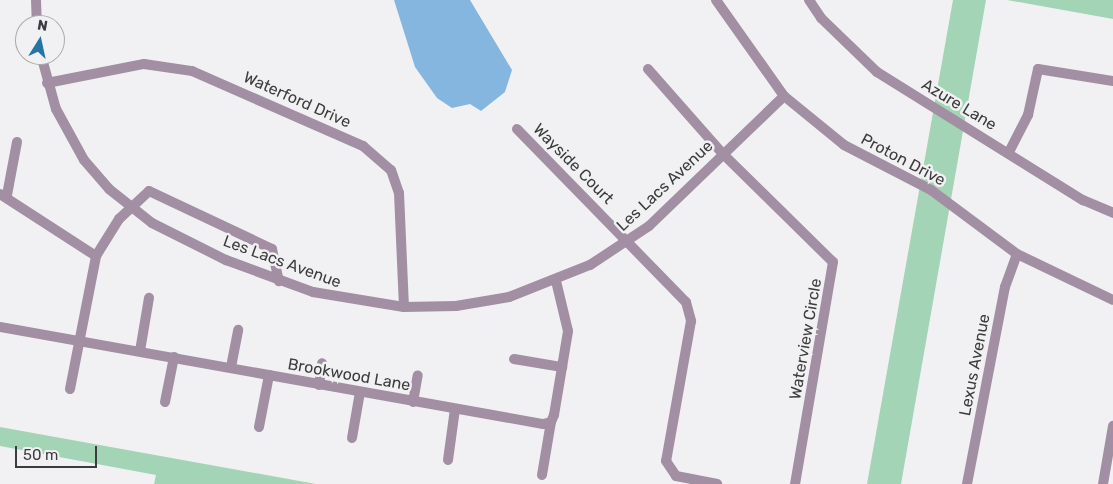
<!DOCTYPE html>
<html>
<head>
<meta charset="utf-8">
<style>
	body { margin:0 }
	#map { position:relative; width:1113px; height:484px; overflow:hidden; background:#f1f1f3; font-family:Rubik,sans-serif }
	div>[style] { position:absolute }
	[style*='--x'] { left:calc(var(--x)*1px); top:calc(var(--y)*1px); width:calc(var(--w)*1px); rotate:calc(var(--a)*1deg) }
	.green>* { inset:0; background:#a4d4b6 }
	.water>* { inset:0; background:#85b6df }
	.minor>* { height:10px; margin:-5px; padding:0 5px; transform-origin:5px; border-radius:5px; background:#a28fa3 }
	.tertiary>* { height:10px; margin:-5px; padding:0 5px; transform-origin:5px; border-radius:5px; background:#a28fa3 }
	span { translate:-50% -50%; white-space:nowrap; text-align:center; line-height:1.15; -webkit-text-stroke:5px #f1f1f3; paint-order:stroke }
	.street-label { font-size:16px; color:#3c3c3d }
	.north { position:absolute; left:15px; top:15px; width:50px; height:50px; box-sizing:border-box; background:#f1f1f3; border:1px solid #a9a9aa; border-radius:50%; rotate:10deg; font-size:14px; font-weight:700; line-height:20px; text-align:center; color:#3c3c3d }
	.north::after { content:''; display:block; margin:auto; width:18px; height:22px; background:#2574a6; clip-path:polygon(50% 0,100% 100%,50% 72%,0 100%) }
	.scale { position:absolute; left:15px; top:446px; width:82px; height:22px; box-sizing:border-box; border:2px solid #3c3c3d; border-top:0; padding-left:6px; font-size:15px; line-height:18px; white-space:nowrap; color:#3c3c3d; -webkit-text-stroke:4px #f1f1f3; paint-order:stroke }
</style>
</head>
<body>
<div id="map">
	<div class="green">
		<div style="clip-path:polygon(953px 0,986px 0,901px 484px,867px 484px)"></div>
		<div style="clip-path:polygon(1007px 0,1113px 0,1113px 19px)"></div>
		<div style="clip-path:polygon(0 427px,316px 484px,154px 484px,156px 475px,0 446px)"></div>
	</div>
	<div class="water">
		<div style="clip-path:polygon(394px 0,470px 0,512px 70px,505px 92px,481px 111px,470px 104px,452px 108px,437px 98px,415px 67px)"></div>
	</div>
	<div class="minor">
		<div style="--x:36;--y:0;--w:25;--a:88"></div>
		<div style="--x:809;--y:0;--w:22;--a:56"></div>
		<div style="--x:821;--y:18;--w:78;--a:44"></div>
		<div style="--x:877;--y:72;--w:243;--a:31.9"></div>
		<div style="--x:1083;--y:200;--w:33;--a:23"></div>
		<div style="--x:41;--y:55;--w:56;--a:74.5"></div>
		<div style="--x:56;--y:109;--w:58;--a:61.2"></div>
		<div style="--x:84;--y:160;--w:38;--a:49"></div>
		<div style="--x:109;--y:189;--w:55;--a:38.3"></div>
		<div style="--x:152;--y:223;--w:83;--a:26.6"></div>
		<div style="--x:226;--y:260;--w:93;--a:20.2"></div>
		<div style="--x:313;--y:292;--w:92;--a:9.4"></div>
		<div style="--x:404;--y:307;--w:52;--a:-1.1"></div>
		<div style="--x:456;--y:306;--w:54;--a:-9.6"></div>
		<div style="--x:509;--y:297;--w:87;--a:-21.6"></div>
		<div style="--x:590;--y:265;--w:71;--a:-33.5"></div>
		<div style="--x:649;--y:226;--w:187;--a:-43.9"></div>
		<div style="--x:648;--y:69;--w:113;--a:48.6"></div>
		<div style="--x:723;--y:154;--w:154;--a:44.5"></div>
		<div style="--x:833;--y:262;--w:225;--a:99.7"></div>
		<div style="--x:47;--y:83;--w:99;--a:-11.1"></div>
		<div style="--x:144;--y:64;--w:49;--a:8.3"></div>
		<div style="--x:192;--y:71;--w:187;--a:23.7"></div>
		<div style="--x:363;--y:146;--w:37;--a:41"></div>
		<div style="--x:391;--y:170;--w:24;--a:71"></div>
		<div style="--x:399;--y:193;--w:114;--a:87.5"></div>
		<div style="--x:517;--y:129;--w:242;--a:45.7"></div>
		<div style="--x:686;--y:302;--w:20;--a:75"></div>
		<div style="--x:691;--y:321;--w:142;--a:100.1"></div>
		<div style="--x:666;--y:461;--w:18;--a:56"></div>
		<div style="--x:676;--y:476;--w:42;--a:11"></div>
		<div style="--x:1009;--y:152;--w:42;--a:-62.8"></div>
		<div style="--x:1028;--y:115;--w:47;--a:-77.7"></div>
		<div style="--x:1038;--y:69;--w:76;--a:9.1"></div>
		<div style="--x:0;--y:194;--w:114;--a:32.9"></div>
		<div style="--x:7;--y:195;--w:54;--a:-79.3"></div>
		<div style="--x:0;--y:327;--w:552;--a:10.13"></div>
		<div style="--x:543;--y:424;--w:8;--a:-14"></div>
		<div style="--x:551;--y:422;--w:8;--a:-67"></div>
		<div style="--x:554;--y:415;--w:85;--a:-80.5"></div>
		<div style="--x:568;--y:331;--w:51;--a:-103.5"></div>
		<div style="--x:140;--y:351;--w:54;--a:-80.4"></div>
		<div style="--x:514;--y:359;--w:49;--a:9.5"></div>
		<div style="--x:231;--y:367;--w:38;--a:-79"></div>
		<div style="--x:319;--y:385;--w:22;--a:-82"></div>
		<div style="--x:70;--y:389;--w:136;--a:-78.9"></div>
		<div style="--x:96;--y:256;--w:44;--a:-58.1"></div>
		<div style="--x:119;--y:219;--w:41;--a:-43"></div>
		<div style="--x:149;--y:191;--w:136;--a:25.2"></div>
		<div style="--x:272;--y:249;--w:33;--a:78"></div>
		<div style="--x:165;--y:402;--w:46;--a:-78.7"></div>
		<div style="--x:413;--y:402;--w:27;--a:-80"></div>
		<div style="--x:259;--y:427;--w:53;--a:-79.1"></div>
		<div style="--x:352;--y:438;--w:47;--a:-80.1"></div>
		<div style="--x:448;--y:460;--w:51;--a:-82.2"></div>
		<div style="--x:542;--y:475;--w:54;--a:-80.4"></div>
		<div style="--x:967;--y:484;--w:201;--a:-79.1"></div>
		<div style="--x:1005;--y:287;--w:35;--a:-70"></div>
		<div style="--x:1103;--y:484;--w:59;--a:-80.2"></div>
	</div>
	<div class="tertiary">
		<div style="--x:716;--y:0;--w:118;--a:54.7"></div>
		<div style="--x:784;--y:96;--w:77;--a:39.2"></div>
		<div style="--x:844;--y:145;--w:98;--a:27.3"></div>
		<div style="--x:931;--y:190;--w:107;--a:36.7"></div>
		<div style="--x:1017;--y:254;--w:106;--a:25.6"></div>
	</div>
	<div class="street-label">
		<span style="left:297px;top:100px;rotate:24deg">Waterford Drive</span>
		<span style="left:959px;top:105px;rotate:31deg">Azure Lane</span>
		<span style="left:903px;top:160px;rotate:28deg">Proton Drive</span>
		<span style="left:573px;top:164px;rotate:45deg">Wayside Court</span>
		<span style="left:665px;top:186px;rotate:-43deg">Les Lacs Avenue</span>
		<span style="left:282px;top:262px;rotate:20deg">Les Lacs Avenue</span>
		<span style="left:806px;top:339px;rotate:-80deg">Waterview Circle</span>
		<span style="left:975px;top:365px;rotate:-79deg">Lexus Avenue</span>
		<span style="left:349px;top:375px;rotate:10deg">Brookwood Lane</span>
	</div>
	<div class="north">N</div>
	<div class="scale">50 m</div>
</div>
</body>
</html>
